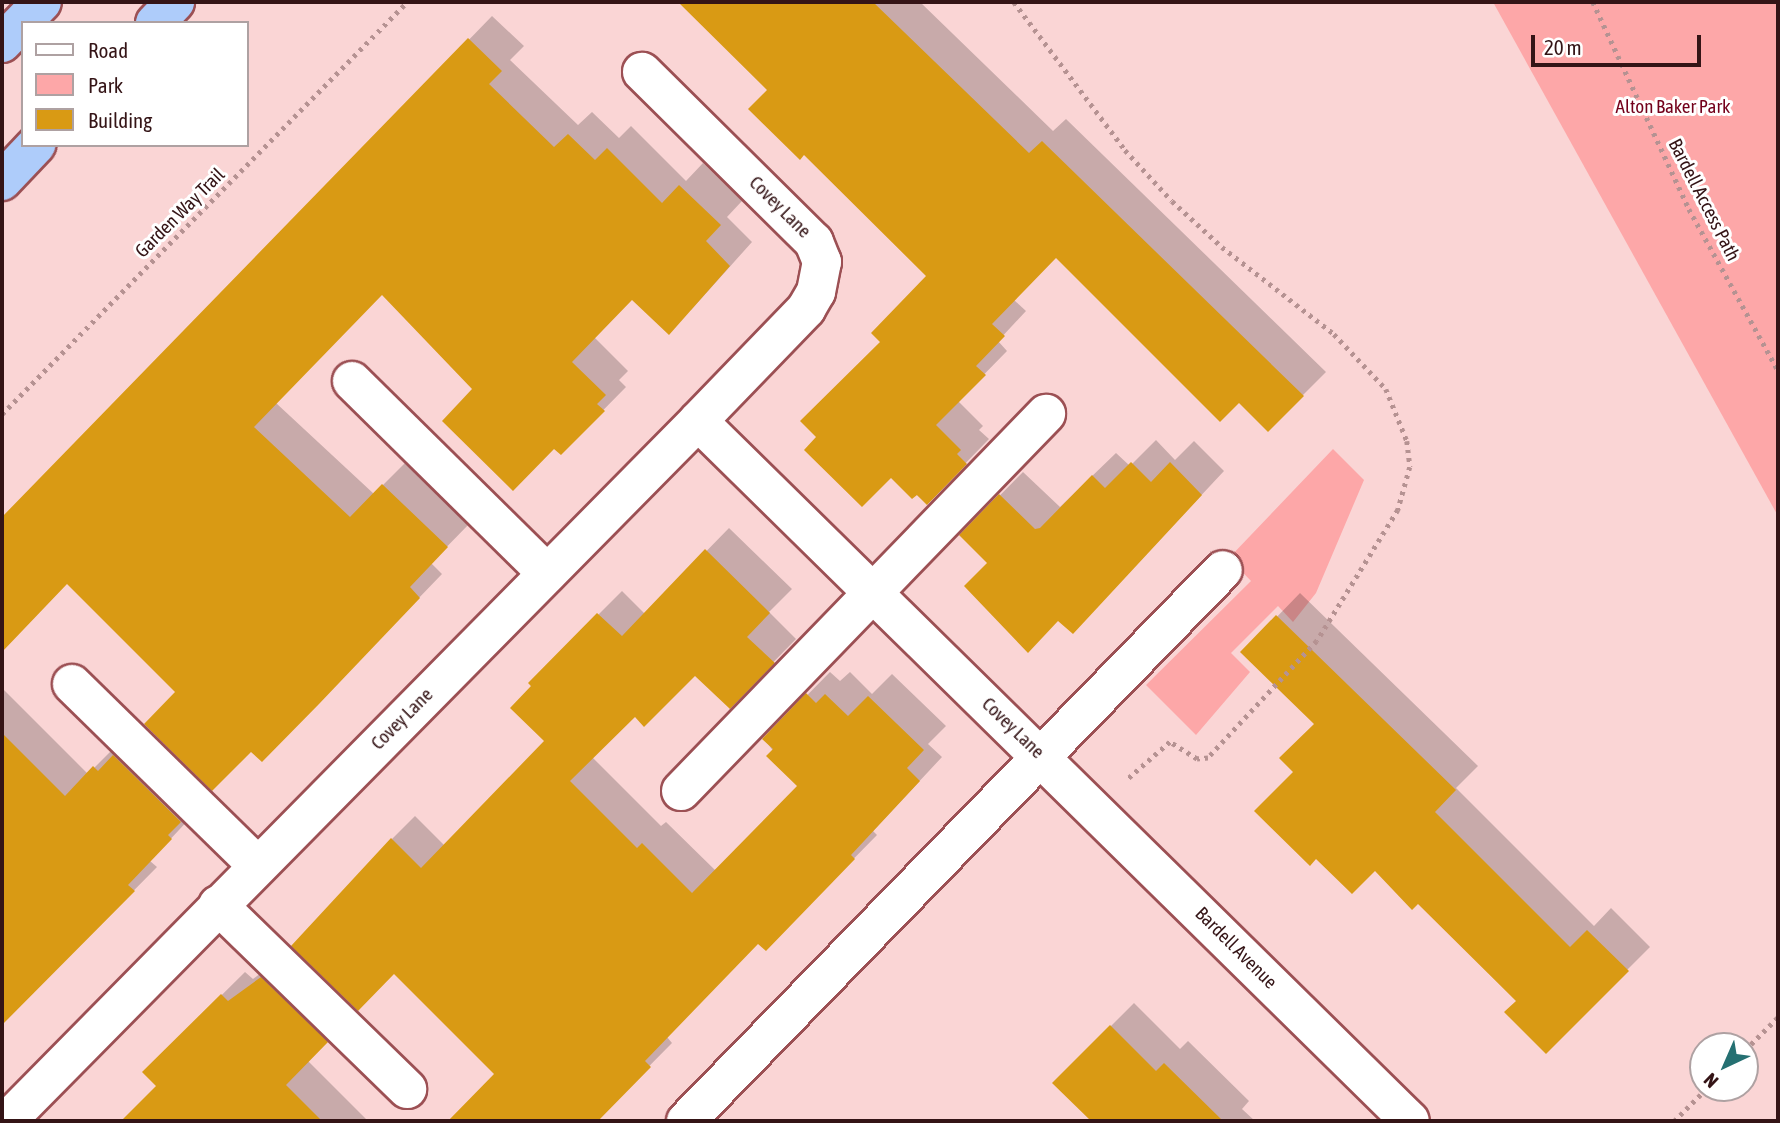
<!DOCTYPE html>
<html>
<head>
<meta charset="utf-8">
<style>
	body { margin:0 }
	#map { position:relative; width:1780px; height:1123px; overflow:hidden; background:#fad5d5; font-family:"Asap Condensed",sans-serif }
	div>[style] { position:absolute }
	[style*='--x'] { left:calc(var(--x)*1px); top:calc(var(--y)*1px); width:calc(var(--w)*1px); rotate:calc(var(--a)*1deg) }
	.green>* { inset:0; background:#fda7a8 }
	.shadow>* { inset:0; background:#0003 }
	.building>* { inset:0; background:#d99a14 }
	.path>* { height:4.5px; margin-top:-2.25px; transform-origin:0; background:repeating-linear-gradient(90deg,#b59292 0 3.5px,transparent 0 8.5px) }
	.roads { filter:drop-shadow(2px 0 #9c5054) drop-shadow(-2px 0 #9c5054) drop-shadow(0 2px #9c5054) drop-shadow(0 -2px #9c5054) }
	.minor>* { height:38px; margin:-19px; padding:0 19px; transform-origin:19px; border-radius:19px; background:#fff }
	.highway>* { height:38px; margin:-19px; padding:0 19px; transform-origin:19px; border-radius:19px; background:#aeccfa }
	span { translate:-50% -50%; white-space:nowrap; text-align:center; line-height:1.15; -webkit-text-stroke:6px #fff; paint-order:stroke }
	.park-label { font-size:19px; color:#73001b }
	.street-label { font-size:19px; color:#341416 }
	.frame { position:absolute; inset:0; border:4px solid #341416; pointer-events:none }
	.legend { position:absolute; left:21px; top:21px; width:228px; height:126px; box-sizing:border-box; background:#fff; border:2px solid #aea1a2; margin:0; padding:9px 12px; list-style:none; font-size:21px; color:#341416 }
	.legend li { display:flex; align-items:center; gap:14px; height:35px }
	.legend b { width:35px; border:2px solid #aea1a2 }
	.north { position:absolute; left:1689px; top:1032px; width:70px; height:70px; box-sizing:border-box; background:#fff; border:2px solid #aea1a2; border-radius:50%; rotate:224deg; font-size:19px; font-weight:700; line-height:28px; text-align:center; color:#341416 }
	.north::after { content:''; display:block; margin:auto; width:24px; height:32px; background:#257072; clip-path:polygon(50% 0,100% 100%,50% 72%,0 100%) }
	.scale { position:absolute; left:1531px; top:35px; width:170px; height:32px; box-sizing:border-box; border:4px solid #341416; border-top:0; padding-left:9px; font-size:21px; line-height:24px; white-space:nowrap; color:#341416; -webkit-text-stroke:5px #fff; paint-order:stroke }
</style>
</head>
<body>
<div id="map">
	<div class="green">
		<div style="clip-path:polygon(1494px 2px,1778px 2px,1778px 516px,1493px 2px)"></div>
		<div style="clip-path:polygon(1333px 449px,1364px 480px,1316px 593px,1293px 622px,1278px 606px,1231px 653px,1250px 672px,1196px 735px,1146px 685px,1251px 581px,1229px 558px)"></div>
	</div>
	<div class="shadow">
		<div style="clip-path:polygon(696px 2px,920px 2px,1053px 131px,1066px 119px,1326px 372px,1268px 430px,1239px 401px,1056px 256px,1014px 300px,1026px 311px,998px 341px,1007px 351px,958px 401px,983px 426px,979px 430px,989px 439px,927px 503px,891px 475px,819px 437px,929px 276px,769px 90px,688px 9px)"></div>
		<div style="clip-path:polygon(492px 16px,524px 46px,510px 60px,578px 125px,592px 112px,619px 138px,631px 126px,686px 181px,703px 163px,742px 201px,727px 217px,752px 242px,691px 310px,632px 297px,594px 337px,628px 371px,619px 380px,626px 387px,561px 453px,475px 389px,382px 293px,276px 403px,374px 494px,406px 462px,470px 523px,431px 563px,442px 574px,285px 737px,177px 692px,68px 582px,2px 651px,2px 521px)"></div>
		<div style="clip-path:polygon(1156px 440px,1175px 460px,1194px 441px,1224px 471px,1096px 608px,1059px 619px,961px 535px,1023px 472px,1060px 507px,1116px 453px,1130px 466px)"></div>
		<div style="clip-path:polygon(729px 528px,792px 589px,769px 612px,796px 639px,753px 683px,695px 673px,635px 714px,592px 757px,661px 826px,666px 822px,716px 871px,800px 786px,764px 739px,830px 672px,840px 681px,850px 672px,872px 694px,892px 674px,946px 726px,928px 744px,942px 757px,873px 831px,877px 835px,766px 948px,759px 941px,667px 1037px,672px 1043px,595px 1121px,451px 1121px,497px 1074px,392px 839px,415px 816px,445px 846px,546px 741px,530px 683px,622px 591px,645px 614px)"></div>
		<div style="clip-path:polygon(1300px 593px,1478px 766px,1456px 788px,1594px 926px,1611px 908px,1650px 947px,1546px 1051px,1518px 1001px,1296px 772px,1317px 724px,1243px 652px)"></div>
		<div style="clip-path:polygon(2px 688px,88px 774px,118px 744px,193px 815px,150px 861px,157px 867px,2px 1024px)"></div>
		<div style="clip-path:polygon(285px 955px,350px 1018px,308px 1061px,368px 1121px,124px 1121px,158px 1086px,144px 1072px,245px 972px,253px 979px)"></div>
		<div style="clip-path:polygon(1134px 1003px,1180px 1049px,1188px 1041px,1249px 1101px,1242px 1109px,1255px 1121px,1093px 1121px,1054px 1083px)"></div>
	</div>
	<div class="building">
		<div style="clip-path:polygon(678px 2px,873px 2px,1029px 153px,1042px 141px,1304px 396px,1268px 432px,1239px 403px,1220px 422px,1056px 258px,992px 324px,1005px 336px,976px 366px,986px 375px,936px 425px,961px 450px,957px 454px,967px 464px,927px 505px,917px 495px,912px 499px,891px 478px,862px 507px,804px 450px,816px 437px,800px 421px,880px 342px,871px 333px,926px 276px,804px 155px,800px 160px,748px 109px,767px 90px)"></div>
		<div style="clip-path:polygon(468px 38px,502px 71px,489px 84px,554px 147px,568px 134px,595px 160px,607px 148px,662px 203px,679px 185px,721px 225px,706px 241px,730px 266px,669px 335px,632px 300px,572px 362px,606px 395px,597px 404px,605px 411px,561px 455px,554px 449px,513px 491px,442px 421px,472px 389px,382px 295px,254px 427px,350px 517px,382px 484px,448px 547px,410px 587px,420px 598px,319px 704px,262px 762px,251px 752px,212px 791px,144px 724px,175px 692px,67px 584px,2px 652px,2px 517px)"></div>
		<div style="clip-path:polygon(1131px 462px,1151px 482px,1170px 462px,1202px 495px,1073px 634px,1058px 621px,1028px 653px,964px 586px,987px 563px,959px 535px,999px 494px,1035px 529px,1040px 528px,1092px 475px,1105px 488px)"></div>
		<div style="clip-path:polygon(705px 549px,770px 613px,747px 637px,775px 663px,730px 709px,695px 676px,644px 727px,635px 717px,570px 781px,637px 848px,642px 843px,692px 893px,797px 786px,766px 756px,773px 749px,762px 739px,806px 693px,816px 703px,825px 694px,848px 716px,868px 696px,924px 750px,907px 768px,920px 781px,851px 855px,855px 859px,766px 951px,758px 944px,645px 1061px,651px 1067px,598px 1121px,448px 1121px,494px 1074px,394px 974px,358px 1011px,291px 946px,391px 838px,421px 868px,544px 741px,510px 708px,531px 686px,528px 683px,597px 613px,622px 636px)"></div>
		<div style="clip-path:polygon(1276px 615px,1456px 790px,1435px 812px,1570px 947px,1587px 930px,1629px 971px,1546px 1054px,1504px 1012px,1516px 1001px,1418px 904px,1412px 910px,1375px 871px,1352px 894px,1316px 859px,1310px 866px,1254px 811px,1293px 772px,1279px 758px,1314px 724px,1240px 652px)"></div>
		<div style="clip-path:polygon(2px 733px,65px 796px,93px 766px,98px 771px,113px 755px,181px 822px,168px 835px,172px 839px,128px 885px,135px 891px,2px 1025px)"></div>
		<div style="clip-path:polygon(261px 977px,328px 1042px,286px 1085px,322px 1121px,121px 1121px,156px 1086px,142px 1072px,221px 994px,228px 1001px)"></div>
		<div style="clip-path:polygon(1110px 1025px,1156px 1071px,1164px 1063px,1223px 1121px,1091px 1121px,1052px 1083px)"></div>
	</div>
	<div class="path">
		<div style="--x:1014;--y:2;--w:185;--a:53.1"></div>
		<div style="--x:1125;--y:150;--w:69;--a:47.3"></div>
		<div style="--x:1172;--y:201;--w:68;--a:42.6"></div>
		<div style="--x:1222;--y:247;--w:142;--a:37.8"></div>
		<div style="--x:1334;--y:334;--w:76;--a:46.6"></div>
		<div style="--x:1386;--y:389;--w:56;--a:68"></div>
		<div style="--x:1407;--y:441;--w:26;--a:83"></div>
		<div style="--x:1410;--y:467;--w:45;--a:105.6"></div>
		<div style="--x:1398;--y:510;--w:154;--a:121.7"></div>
		<div style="--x:1317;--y:641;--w:160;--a:133"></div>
		<div style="--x:1208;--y:758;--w:11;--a:175"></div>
		<div style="--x:1197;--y:759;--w:32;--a:-148"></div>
		<div style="--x:1170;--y:742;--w:55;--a:138.7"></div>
		<div style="--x:1593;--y:2;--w:228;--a:65.1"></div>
		<div style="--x:1689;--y:209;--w:184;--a:61.1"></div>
		<div style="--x:2;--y:414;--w:578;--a:-45.49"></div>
		<div style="--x:1745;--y:1050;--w:47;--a:-45"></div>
		<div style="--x:1674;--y:1121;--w:47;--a:-45"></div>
	</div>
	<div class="roads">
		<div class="minor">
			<div style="--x:352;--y:381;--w:274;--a:44.6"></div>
			<div style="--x:698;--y:421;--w:998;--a:44.51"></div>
			<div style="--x:72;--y:684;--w:259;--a:44.4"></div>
			<div style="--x:681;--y:791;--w:525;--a:-45.93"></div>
			<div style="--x:218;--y:905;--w:264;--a:44.2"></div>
			<div style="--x:7;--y:1121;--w:984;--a:-45.37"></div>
			<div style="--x:698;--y:421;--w:156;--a:-46"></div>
			<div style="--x:806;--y:309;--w:20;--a:-60"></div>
			<div style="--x:816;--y:292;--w:31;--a:-79"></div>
			<div style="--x:822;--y:262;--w:22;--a:-112"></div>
			<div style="--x:814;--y:242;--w:242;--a:-135.3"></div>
			<div style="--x:686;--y:1121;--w:769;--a:-45.74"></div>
		</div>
		<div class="highway">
			<div style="--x:155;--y:23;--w:29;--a:-46"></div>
			<div style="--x:2;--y:43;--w:57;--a:-45.7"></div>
			<div style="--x:2;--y:181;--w:50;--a:-46.6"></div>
		</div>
	</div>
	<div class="park-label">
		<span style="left:1673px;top:107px">Alton Baker Park</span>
	</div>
	<div class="street-label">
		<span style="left:1704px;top:200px;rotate:63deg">Bardell Access Path</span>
		<span style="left:780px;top:207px;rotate:45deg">Covey Lane</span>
		<span style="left:180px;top:213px;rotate:-45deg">Garden Way Trail</span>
		<span style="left:402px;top:719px;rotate:-45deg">Covey Lane</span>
		<span style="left:1013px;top:728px;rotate:44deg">Covey Lane</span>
		<span style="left:1236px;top:948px;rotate:45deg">Bardell Avenue</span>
	</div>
	<div class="frame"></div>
	<ul class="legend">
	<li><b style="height:9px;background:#fff"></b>Road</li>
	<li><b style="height:19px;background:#fda7a8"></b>Park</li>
	<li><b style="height:19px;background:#d99a14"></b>Building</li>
	</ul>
	<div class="north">N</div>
	<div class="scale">20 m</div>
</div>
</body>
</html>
